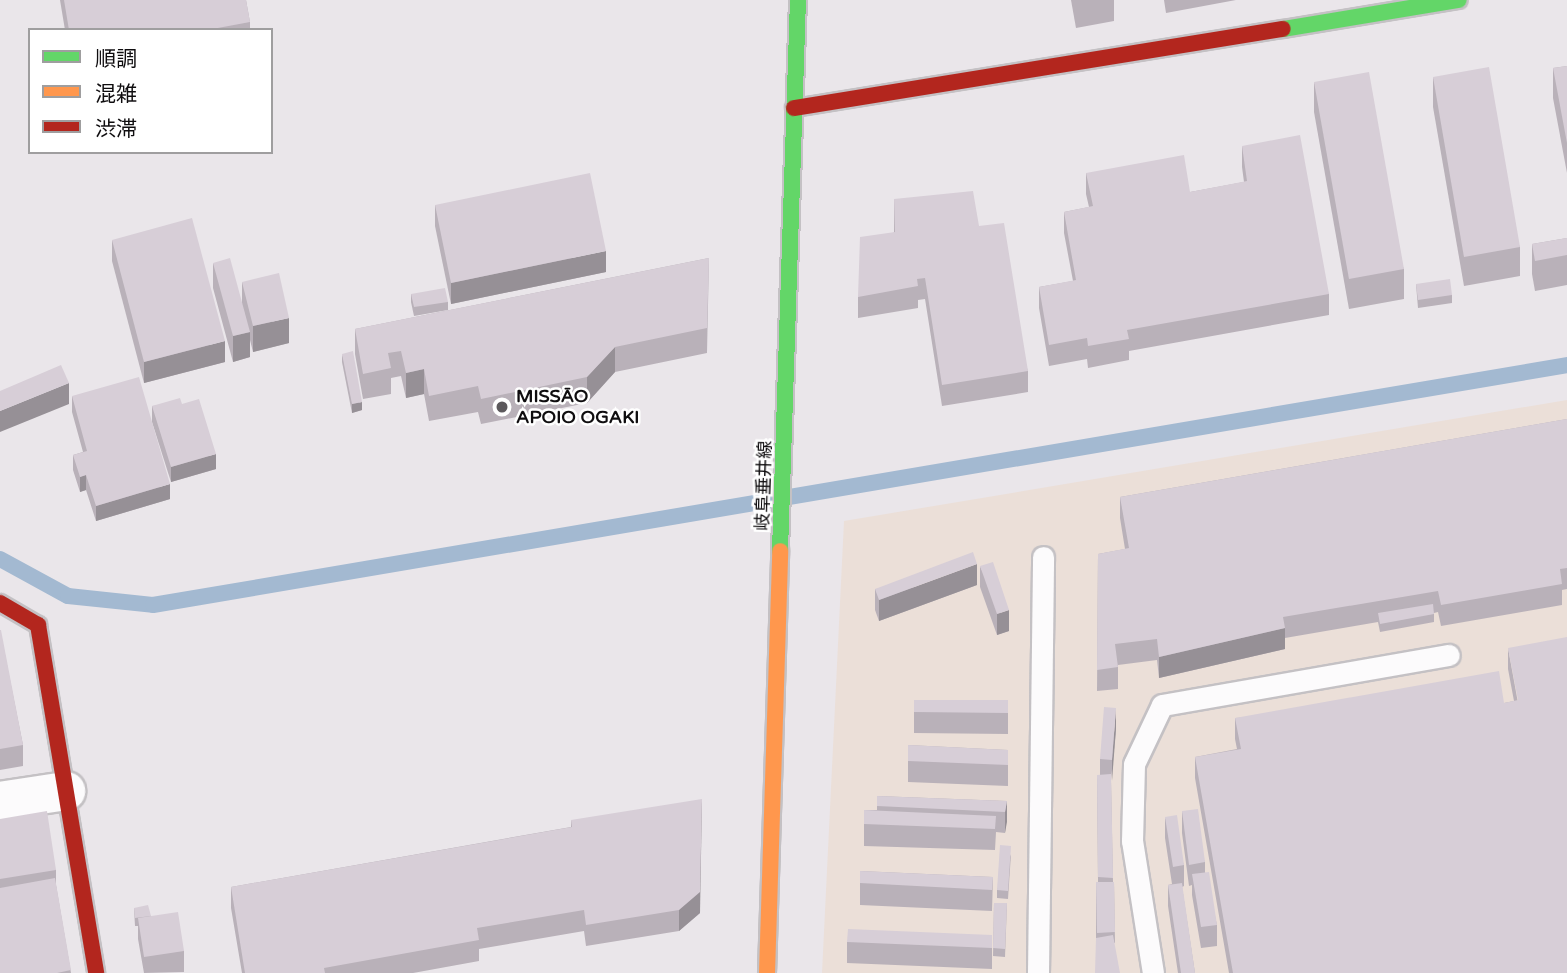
<!DOCTYPE html>
<html>
<head>
<meta charset="utf-8">
<style>
	body { margin:0 }
	#map { position:relative; width:1567px; height:973px; overflow:hidden; background:#eae6ea; font-family:"Varela Round","Noto Sans JP",sans-serif }
	div>[style] { position:absolute }
	[style*='--x'] { left:calc(var(--x)*1px); top:calc(var(--y)*1px); width:calc(var(--w)*1px); rotate:calc(var(--a)*1deg) }
	.industrial>* { inset:0; background:#ebdfd8 }
	.stream>* { height:16px; margin:-8px; padding:0 8px; transform-origin:8px; border-radius:8px; background:#a3b9d1 }
	.roads { filter:drop-shadow(2px 0 #c4c1c4) drop-shadow(-2px 0 #c4c1c4) drop-shadow(0 2px #c4c1c4) drop-shadow(0 -2px #c4c1c4) }
	.lane>* { height:21px; margin:-10.5px; padding:0 10.5px; transform-origin:10.5px; border-radius:10.5px; background:#fcfbfc }
	.street>* { height:38px; margin:-19px; padding:0 19px; transform-origin:19px; border-radius:19px; background:#fcfbfc }
	.fast>* { height:16px; margin:-8px; padding:0 8px; transform-origin:8px; border-radius:8px; background:#63d668 }
	.slow>* { height:16px; margin:-8px; padding:0 8px; transform-origin:8px; border-radius:8px; background:#ff974d }
	.jam>* { height:16px; margin:-8px; padding:0 8px; transform-origin:8px; border-radius:8px; background:#b3261e }
	.wall>* { inset:0; background:#b9b1b9 }
	.shaded-wall>* { inset:0; background:#969096 }
	.building>* { inset:0; background:#d7ced7 }
	.dots>* { width:19px; height:19px; translate:-50% -50%; box-sizing:border-box; border:4px solid #fff; border-radius:50% }
	span { translate:-50% -50%; white-space:nowrap; text-align:center; line-height:1.15; -webkit-text-stroke:5px #fff; paint-order:stroke }
	.poi-label { font-size:18px; color:#0f0d0f; font-weight:700 }
	.left { translate:0 -50%; text-align:left }
	.street-label { font-size:18px; color:#0f0d0f }
	.legend { position:absolute; left:28px; top:28px; width:245px; height:126px; box-sizing:border-box; background:#fff; border:2px solid #9f9e9f; margin:0; padding:9px 12px; list-style:none; font-size:21px; color:#0f0d0f }
	.legend li { display:flex; align-items:center; gap:14px; height:35px }
	.legend b { width:35px; border:2px solid #9f9e9f }
</style>
</head>
<body>
<div id="map">
	<div class="industrial">
		<div style="clip-path:polygon(1567px 400px,1567px 973px,822px 973px,844px 521px)"></div>
	</div>
	<div class="stream">
		<div style="--x:0;--y:559;--w:77;--a:28.6"></div>
		<div style="--x:68;--y:596;--w:85;--a:6"></div>
		<div style="--x:153;--y:605;--w:1434;--a:-9.63"></div>
	</div>
	<div class="roads">
		<div class="lane">
			<div style="--x:1038;--y:973;--w:416;--a:-89.3"></div>
			<div style="--x:1153;--y:973;--w:134;--a:-99"></div>
			<div style="--x:1132;--y:841;--w:77;--a:-88.5"></div>
			<div style="--x:1134;--y:764;--w:65;--a:-64.6"></div>
			<div style="--x:1162;--y:705;--w:291;--a:-9.9"></div>
		</div>
		<div class="street">
			<div style="--x:0;--y:801;--w:67;--a:-8.6"></div>
		</div>
		<div class="fast">
			<div style="--x:1283;--y:29;--w:178;--a:-9.4"></div>
			<div style="--x:780;--y:551;--w:551;--a:-88.13"></div>
		</div>
		<div class="slow">
			<div style="--x:767;--y:973;--w:422;--a:-88.2"></div>
		</div>
		<div class="jam">
			<div style="--x:794;--y:108;--w:495;--a:-9.2"></div>
			<div style="--x:0;--y:603;--w:44;--a:30.1"></div>
			<div style="--x:38;--y:625;--w:353;--a:80.5"></div>
		</div>
	</div>
	<div class="wall">
		<div style="clip-path:polygon(60px 0,246px 0,250px 22px,250px 30px,65px 30px)"></div>
		<div style="clip-path:polygon(1071px 0,1114px 0,1114px 21px,1076px 28px)"></div>
		<div style="clip-path:polygon(1164px 0,1236px 0,1166px 13px)"></div>
		<div style="clip-path:polygon(1567px 66px,1567px 173px,1553px 98px,1553px 68px)"></div>
		<div style="clip-path:polygon(1433px 77px,1520px 247px,1520px 276px,1464px 286px,1433px 107px)"></div>
		<div style="clip-path:polygon(1314px 82px,1404px 269px,1404px 299px,1349px 309px,1314px 112px)"></div>
		<div style="clip-path:polygon(1242px 146px,1329px 294px,1329px 315px,1129px 351px,1129px 360px,1088px 368px,1087px 359px,1049px 366px,1039px 308px,1039px 287px,1073px 281px,1064px 233px,1064px 212px,1089px 207px,1086px 194px,1086px 173px,1190px 192px,1244px 182px,1242px 167px)"></div>
		<div style="clip-path:polygon(894px 199px,979px 226px,1028px 371px,1028px 392px,942px 406px,925px 299px,918px 300px,918px 308px,858px 318px,858px 297px,894px 232px)"></div>
		<div style="clip-path:polygon(435px 205px,606px 272px,451px 304px,435px 226px)"></div>
		<div style="clip-path:polygon(1567px 238px,1567px 285px,1535px 291px,1532px 274px,1532px 244px)"></div>
		<div style="clip-path:polygon(112px 240px,225px 362px,144px 383px,112px 261px)"></div>
		<div style="clip-path:polygon(709px 258px,707px 353px,615px 372px,587px 403px,481px 424px,478px 412px,429px 421px,424px 394px,406px 398px,401px 376px,391px 378px,391px 394px,363px 399px,355px 354px,355px 329px)"></div>
		<div style="clip-path:polygon(213px 263px,242px 303px,242px 282px,289px 343px,253px 352px,250px 340px,250px 357px,233px 362px,213px 288px)"></div>
		<div style="clip-path:polygon(1416px 284px,1452px 295px,1452px 303px,1418px 308px)"></div>
		<div style="clip-path:polygon(411px 294px,448px 302px,448px 310px,414px 316px,411px 302px)"></div>
		<div style="clip-path:polygon(342px 354px,362px 410px,352px 413px,342px 362px)"></div>
		<div style="clip-path:polygon(72px 396px,170px 499px,96px 521px,86px 490px,80px 492px,73px 470px,73px 455px,83px 452px,72px 412px)"></div>
		<div style="clip-path:polygon(182px 404px,216px 469px,171px 482px,152px 422px,152px 406px)"></div>
		<div style="clip-path:polygon(1567px 419px,1567px 589px,1562px 590px,1562px 605px,1441px 626px,1438px 612px,1434px 613px,1434px 622px,1380px 632px,1378px 622px,1285px 638px,1285px 649px,1159px 678px,1157px 660px,1118px 665px,1118px 689px,1097px 691px,1098px 554px,1125px 549px,1120px 518px,1120px 497px)"></div>
		<div style="clip-path:polygon(980px 566px,1009px 631px,997px 635px,980px 587px)"></div>
		<div style="clip-path:polygon(977px 585px,879px 621px,875px 610px,875px 589px)"></div>
		<div style="clip-path:polygon(0 630px,23px 745px,23px 766px,0 770px)"></div>
		<div style="clip-path:polygon(1508px 648px,1567px 973px,1229px 973px,1195px 778px,1195px 757px,1237px 749px,1235px 739px,1235px 718px,1504px 703px,1514px 701px,1508px 669px)"></div>
		<div style="clip-path:polygon(914px 700px,1008px 700px,1008px 734px,914px 733px)"></div>
		<div style="clip-path:polygon(1116px 729px,1111px 781px,1113px 882px,1114px 882px,1115px 943px,1096px 938px,1096px 882px,1098px 882px,1097px 775px,1100px 775px,1100px 759px)"></div>
		<div style="clip-path:polygon(908px 745px,1008px 750px,1008px 786px,908px 782px)"></div>
		<div style="clip-path:polygon(877px 796px,1007px 801px,1005px 833px,996px 832px,995px 850px,864px 846px,864px 810px,877px 810px)"></div>
		<div style="clip-path:polygon(1182px 811px,1205px 862px,1205px 872px,1217px 925px,1217px 946px,1201px 948px,1192px 895px,1192px 885px,1189px 886px,1182px 833px)"></div>
		<div style="clip-path:polygon(1165px 817px,1184px 865px,1184px 886px,1182px 887px,1195px 973px,1178px 973px,1168px 906px,1168px 885px,1172px 884px,1165px 838px)"></div>
		<div style="clip-path:polygon(0 819px,56px 870px,56px 885px,71px 973px,0 973px)"></div>
		<div style="clip-path:polygon(571px 820px,700px 913px,679px 931px,586px 946px,584px 931px,479px 949px,479px 961px,413px 973px,242px 973px,231px 908px,231px 887px,571px 827px)"></div>
		<div style="clip-path:polygon(1011px 854px,1008px 899px,997px 898px,997px 890px)"></div>
		<div style="clip-path:polygon(860px 871px,993px 877px,992px 911px,860px 905px)"></div>
		<div style="clip-path:polygon(994px 903px,1007px 903px,1005px 957px,993px 956px)"></div>
		<div style="clip-path:polygon(134px 908px,151px 916px,184px 951px,184px 972px,144px 973px,138px 939px,138px 926px,135px 926px)"></div>
		<div style="clip-path:polygon(992px 935px,992px 969px,847px 963px,847px 942px)"></div>
	</div>
	<div class="shaded-wall">
		<div style="clip-path:polygon(606px 251px,606px 272px,451px 304px,451px 283px)"></div>
		<div style="clip-path:polygon(289px 318px,289px 343px,253px 352px,253px 326px)"></div>
		<div style="clip-path:polygon(250px 332px,250px 357px,233px 362px,233px 336px)"></div>
		<div style="clip-path:polygon(225px 341px,225px 362px,144px 383px,144px 362px)"></div>
		<div style="clip-path:polygon(615px 347px,615px 372px,587px 403px,587px 377px)"></div>
		<div style="clip-path:polygon(424px 369px,424px 394px,406px 398px,406px 373px)"></div>
		<div style="clip-path:polygon(69px 383px,69px 404px,0 432px,0 411px)"></div>
		<div style="clip-path:polygon(362px 402px,362px 410px,352px 413px,352px 404px)"></div>
		<div style="clip-path:polygon(216px 454px,216px 469px,171px 482px,171px 467px)"></div>
		<div style="clip-path:polygon(86px 475px,86px 490px,80px 492px,80px 477px)"></div>
		<div style="clip-path:polygon(170px 484px,170px 499px,96px 521px,96px 506px)"></div>
		<div style="clip-path:polygon(977px 564px,977px 585px,879px 621px,879px 600px)"></div>
		<div style="clip-path:polygon(1009px 610px,1009px 631px,997px 635px,997px 614px)"></div>
		<div style="clip-path:polygon(1285px 628px,1285px 649px,1159px 678px,1159px 657px)"></div>
		<div style="clip-path:polygon(1116px 708px,1116px 729px,1112px 781px,1112px 760px)"></div>
		<div style="clip-path:polygon(702px 799px,700px 913px,679px 931px,679px 910px)"></div>
		<div style="clip-path:polygon(1007px 801px,1007px 822px,1005px 833px,1005px 812px)"></div>
	</div>
	<div class="building">
		<div style="clip-path:polygon(64px 0,246px 0,250px 22px,207px 30px,69px 30px)"></div>
		<div style="clip-path:polygon(1567px 66px,1567px 143px,1553px 68px)"></div>
		<div style="clip-path:polygon(1489px 67px,1520px 247px,1464px 257px,1433px 77px)"></div>
		<div style="clip-path:polygon(1369px 72px,1404px 269px,1349px 279px,1314px 82px)"></div>
		<div style="clip-path:polygon(1300px 135px,1329px 294px,1127px 330px,1129px 339px,1088px 346px,1087px 338px,1049px 345px,1039px 287px,1076px 280px,1064px 212px,1093px 206px,1086px 173px,1184px 155px,1190px 192px,1247px 181px,1242px 146px)"></div>
		<div style="clip-path:polygon(590px 173px,606px 251px,451px 283px,435px 205px)"></div>
		<div style="clip-path:polygon(973px 191px,979px 226px,1004px 223px,1028px 371px,942px 385px,925px 278px,917px 279px,918px 286px,858px 297px,860px 237px,895px 232px,894px 199px)"></div>
		<div style="clip-path:polygon(192px 218px,225px 341px,144px 362px,112px 240px)"></div>
		<div style="clip-path:polygon(1567px 238px,1567px 255px,1535px 261px,1532px 244px)"></div>
		<div style="clip-path:polygon(230px 258px,250px 332px,233px 336px,213px 263px)"></div>
		<div style="clip-path:polygon(709px 258px,707px 328px,615px 347px,587px 377px,481px 399px,478px 386px,429px 396px,424px 369px,406px 373px,401px 351px,388px 353px,391px 368px,363px 374px,355px 329px)"></div>
		<div style="clip-path:polygon(279px 273px,289px 318px,253px 326px,242px 282px)"></div>
		<div style="clip-path:polygon(1450px 279px,1452px 295px,1418px 300px,1416px 284px)"></div>
		<div style="clip-path:polygon(445px 288px,448px 302px,414px 307px,411px 294px)"></div>
		<div style="clip-path:polygon(353px 351px,362px 402px,352px 404px,342px 354px)"></div>
		<div style="clip-path:polygon(61px 365px,69px 383px,0 411px,0 391px)"></div>
		<div style="clip-path:polygon(139px 377px,170px 484px,96px 506px,86px 475px,80px 477px,73px 455px,87px 451px,72px 396px)"></div>
		<div style="clip-path:polygon(180px 398px,182px 404px,199px 399px,216px 454px,171px 467px,152px 406px)"></div>
		<div style="clip-path:polygon(1567px 419px,1567px 568px,1560px 569px,1562px 584px,1441px 605px,1438px 591px,1283px 617px,1285px 628px,1159px 657px,1157px 639px,1115px 644px,1118px 667px,1097px 670px,1098px 554px,1129px 548px,1120px 497px)"></div>
		<div style="clip-path:polygon(973px 552px,977px 564px,879px 600px,875px 589px)"></div>
		<div style="clip-path:polygon(993px 562px,1009px 610px,997px 614px,980px 566px)"></div>
		<div style="clip-path:polygon(1433px 604px,1434px 614px,1380px 624px,1378px 613px)"></div>
		<div style="clip-path:polygon(0 630px,1px 630px,23px 745px,0 749px)"></div>
		<div style="clip-path:polygon(1567px 637px,1567px 973px,1233px 973px,1195px 757px,1241px 749px,1235px 718px,1499px 671px,1504px 703px,1518px 700px,1508px 648px)"></div>
		<div style="clip-path:polygon(914px 700px,1008px 700px,1008px 713px,914px 712px)"></div>
		<div style="clip-path:polygon(1104px 707px,1116px 708px,1112px 760px,1100px 759px)"></div>
		<div style="clip-path:polygon(908px 745px,1008px 750px,1008px 765px,908px 761px)"></div>
		<div style="clip-path:polygon(1111px 774px,1113px 878px,1098px 877px,1097px 775px)"></div>
		<div style="clip-path:polygon(877px 796px,1007px 801px,1005px 812px,877px 806px)"></div>
		<div style="clip-path:polygon(702px 799px,700px 892px,679px 910px,586px 925px,584px 910px,477px 928px,479px 940px,324px 968px,325px 973px,245px 973px,231px 887px,572px 827px,571px 820px)"></div>
		<div style="clip-path:polygon(1198px 809px,1205px 862px,1189px 865px,1182px 811px)"></div>
		<div style="clip-path:polygon(864px 810px,996px 816px,995px 829px,864px 824px)"></div>
		<div style="clip-path:polygon(47px 811px,56px 870px,0 879px,0 819px)"></div>
		<div style="clip-path:polygon(1177px 815px,1184px 865px,1173px 867px,1165px 817px)"></div>
		<div style="clip-path:polygon(1000px 845px,1011px 846px,1008px 891px,997px 890px)"></div>
		<div style="clip-path:polygon(860px 871px,993px 877px,992px 890px,860px 883px)"></div>
		<div style="clip-path:polygon(1209px 872px,1217px 925px,1201px 927px,1192px 874px)"></div>
		<div style="clip-path:polygon(55px 878px,71px 970px,57px 973px,0 973px,0 888px)"></div>
		<div style="clip-path:polygon(1096px 882px,1114px 882px,1115px 932px,1097px 933px)"></div>
		<div style="clip-path:polygon(1182px 883px,1195px 973px,1181px 973px,1168px 885px)"></div>
		<div style="clip-path:polygon(994px 903px,1007px 903px,1005px 949px,993px 948px)"></div>
		<div style="clip-path:polygon(148px 905px,151px 916px,135px 918px,134px 908px)"></div>
		<div style="clip-path:polygon(178px 912px,184px 951px,144px 957px,138px 918px)"></div>
		<div style="clip-path:polygon(848px 929px,992px 935px,992px 948px,847px 942px)"></div>
		<div style="clip-path:polygon(1113px 935px,1120px 973px,1095px 973px,1096px 938px)"></div>
	</div>
	<div class="dots">
		<div style="left:502px;top:407px;background:#5c595c"></div>
	</div>
	<div class="poi-label">
		<span class="left" style="left:516px;top:407px">MISSĀO<br>APOIO OGAKI</span>
	</div>
	<div class="street-label">
		<span style="left:764px;top:486px;rotate:-88deg">岐阜垂井線</span>
	</div>
	<ul class="legend">
	<li><b style="height:9px;background:#63d668"></b>順調</li>
	<li><b style="height:9px;background:#ff974d"></b>混雑</li>
	<li><b style="height:9px;background:#b3261e"></b>渋滞</li>
	</ul>
</div>
</body>
</html>
